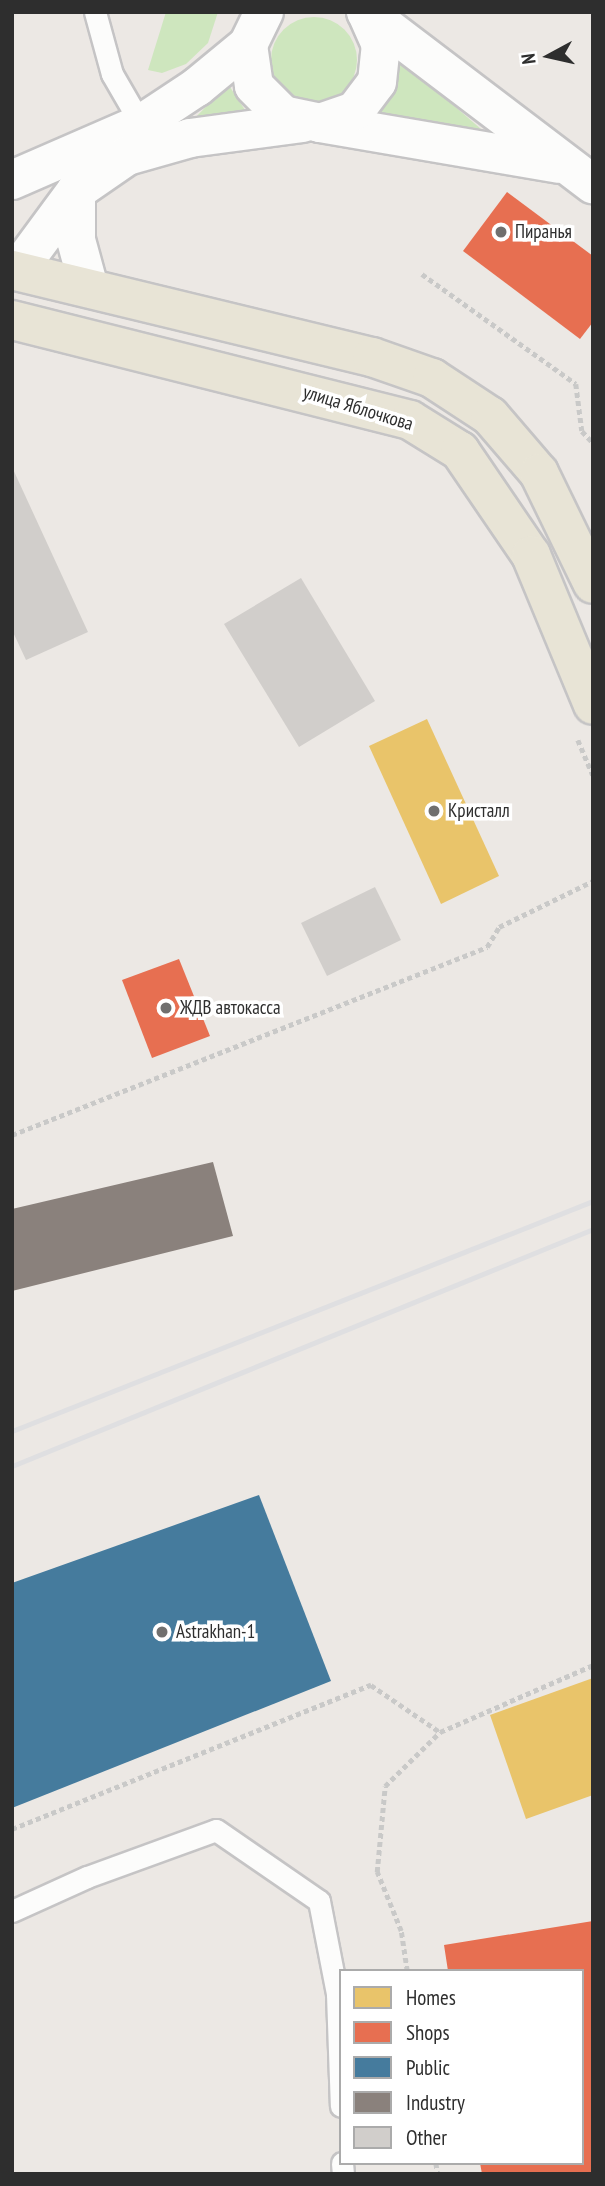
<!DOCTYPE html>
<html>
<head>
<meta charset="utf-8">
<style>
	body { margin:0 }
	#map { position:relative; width:605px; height:2186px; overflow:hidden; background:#ece8e4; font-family:"PT Sans Narrow",sans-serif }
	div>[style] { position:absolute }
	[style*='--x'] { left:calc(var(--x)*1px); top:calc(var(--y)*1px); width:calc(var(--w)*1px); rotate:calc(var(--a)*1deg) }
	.green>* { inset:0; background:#cee6be }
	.round { border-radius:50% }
	.homes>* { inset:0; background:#e9c46a }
	.shops>* { inset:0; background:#e76f51 }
	.public>* { inset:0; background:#457b9d }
	.industry>* { inset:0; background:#8a817c }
	.building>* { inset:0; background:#d1cecb }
	.path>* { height:4.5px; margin-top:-2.25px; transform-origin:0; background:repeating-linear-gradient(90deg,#c9c9c8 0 5px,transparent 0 8.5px) }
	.roads { filter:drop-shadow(2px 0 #c5c4c5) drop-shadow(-2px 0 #c5c4c5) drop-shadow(0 2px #c5c4c5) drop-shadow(0 -2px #c5c4c5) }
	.lane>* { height:21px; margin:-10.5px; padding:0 10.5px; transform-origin:10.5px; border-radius:10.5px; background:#fcfcfb }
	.street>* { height:38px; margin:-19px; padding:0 19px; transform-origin:19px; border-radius:19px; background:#fcfcfb }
	.secondary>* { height:38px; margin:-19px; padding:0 19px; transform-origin:19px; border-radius:19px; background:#fcfcfb }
	.primary>* { height:38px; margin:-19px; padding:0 19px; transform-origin:19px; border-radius:19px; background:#e8e4d6 }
	.rail>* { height:5px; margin:-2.5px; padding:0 2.5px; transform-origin:2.5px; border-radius:2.5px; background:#dfdfe1 }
	.dots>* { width:19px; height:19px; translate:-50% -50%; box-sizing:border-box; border:4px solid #fff; border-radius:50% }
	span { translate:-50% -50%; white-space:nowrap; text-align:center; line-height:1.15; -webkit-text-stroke:7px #fff; paint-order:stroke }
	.poi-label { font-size:19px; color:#2e2e2e }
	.left { translate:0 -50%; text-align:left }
	.street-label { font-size:19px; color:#2e2e2e }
	.frame { position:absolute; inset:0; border:14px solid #2e2e2e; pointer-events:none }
	.legend { position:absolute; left:339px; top:1969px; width:245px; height:196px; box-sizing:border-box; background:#fff; border:2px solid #ababab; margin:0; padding:9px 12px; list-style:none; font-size:21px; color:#2e2e2e }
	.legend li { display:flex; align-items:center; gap:14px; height:35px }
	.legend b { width:35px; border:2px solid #ababab }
	.north { position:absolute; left:514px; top:21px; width:70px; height:70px; -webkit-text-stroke:5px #fff; paint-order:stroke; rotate:262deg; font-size:19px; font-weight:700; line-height:28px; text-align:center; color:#2e2e2e }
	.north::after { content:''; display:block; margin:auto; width:24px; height:32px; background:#2e2e2e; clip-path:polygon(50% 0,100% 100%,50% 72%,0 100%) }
</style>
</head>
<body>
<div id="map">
	<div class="green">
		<div style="clip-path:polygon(166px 12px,218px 12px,208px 43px,186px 64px,162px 73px,148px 70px)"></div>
		<div class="round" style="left:271px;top:17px;width:86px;height:86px"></div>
		<div style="clip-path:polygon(391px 51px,489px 136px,365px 120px)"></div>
		<div style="clip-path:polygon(228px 84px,245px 110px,193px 120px)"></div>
	</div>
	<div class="homes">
		<div style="clip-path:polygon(427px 719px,499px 876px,441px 904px,369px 746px)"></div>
		<div style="clip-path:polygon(593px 1678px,593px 1795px,526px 1819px,490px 1715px)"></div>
	</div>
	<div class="shops">
		<div style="clip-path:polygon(507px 192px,593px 256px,593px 322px,580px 339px,463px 251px)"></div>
		<div style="clip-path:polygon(179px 959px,210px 1036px,152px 1058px,122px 980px)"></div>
		<div style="clip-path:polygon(593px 1921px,593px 2174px,482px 2174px,480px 2163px,582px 2163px,582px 1971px,448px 1971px,444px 1945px)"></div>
	</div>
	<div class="public">
		<div style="clip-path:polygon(259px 1495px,331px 1681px,12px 1808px,12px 1583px)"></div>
	</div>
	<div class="industry">
		<div style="clip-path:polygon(213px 1162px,233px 1236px,12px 1291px,12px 1209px)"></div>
	</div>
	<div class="building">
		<div style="clip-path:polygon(12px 467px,88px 632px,26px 660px,12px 630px)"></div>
		<div style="clip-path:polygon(301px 578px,375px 701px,299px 747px,224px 624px)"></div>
		<div style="clip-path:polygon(375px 887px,401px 940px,327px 976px,301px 923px)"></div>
	</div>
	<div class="path">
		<div style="--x:422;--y:274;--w:189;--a:35.5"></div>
		<div style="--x:576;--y:384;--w:47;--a:82.7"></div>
		<div style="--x:582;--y:431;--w:16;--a:47"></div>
		<div style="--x:578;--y:740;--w:38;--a:67"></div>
		<div style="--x:12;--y:1135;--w:511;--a:-21.59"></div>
		<div style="--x:487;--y:947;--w:23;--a:-59"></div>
		<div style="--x:499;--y:927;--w:105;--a:-26.1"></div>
		<div style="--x:12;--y:1829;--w:387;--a:-21.9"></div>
		<div style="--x:371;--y:1685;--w:83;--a:34.3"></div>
		<div style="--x:407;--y:1971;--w:40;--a:-98.5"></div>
		<div style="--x:401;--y:1931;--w:64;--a:-112.1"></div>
		<div style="--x:377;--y:1872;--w:86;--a:-84.7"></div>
		<div style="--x:385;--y:1786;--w:77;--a:-44.5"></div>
		<div style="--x:440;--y:1732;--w:167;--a:-23.6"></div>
		<div style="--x:436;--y:2163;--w:11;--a:80"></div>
	</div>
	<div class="roads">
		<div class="lane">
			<div style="--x:95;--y:12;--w:64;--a:74.7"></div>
			<div style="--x:112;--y:74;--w:58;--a:59.9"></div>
			<div style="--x:12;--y:1911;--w:82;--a:-24.4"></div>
			<div style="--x:87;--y:1877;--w:137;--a:-20"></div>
			<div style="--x:216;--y:1830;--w:125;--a:34.6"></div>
			<div style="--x:319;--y:1901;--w:95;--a:79"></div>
			<div style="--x:337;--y:1994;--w:112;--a:88"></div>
			<div style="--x:342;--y:2163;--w:11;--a:85"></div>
		</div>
		<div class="street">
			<div style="--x:366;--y:12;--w:285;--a:37.2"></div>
			<div style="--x:320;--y:123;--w:242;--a:9.7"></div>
		</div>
		<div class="secondary">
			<div style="--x:264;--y:12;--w:37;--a:116"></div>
			<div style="--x:248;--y:45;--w:41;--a:81.7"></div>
			<div style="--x:254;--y:86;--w:41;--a:45"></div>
			<div style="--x:283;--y:115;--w:38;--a:12"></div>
			<div style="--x:320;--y:123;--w:37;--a:-19"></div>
			<div style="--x:355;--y:111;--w:36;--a:-53"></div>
			<div style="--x:377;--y:82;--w:37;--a:-84"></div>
			<div style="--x:381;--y:45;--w:36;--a:-114"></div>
			<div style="--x:12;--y:180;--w:141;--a:-23.5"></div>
			<div style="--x:141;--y:124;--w:67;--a:-33.5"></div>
			<div style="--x:197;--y:87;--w:66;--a:-39.5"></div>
			<div style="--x:76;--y:191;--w:49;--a:90"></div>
			<div style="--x:76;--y:240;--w:50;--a:74.8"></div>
			<div style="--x:17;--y:271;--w:99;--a:-53.6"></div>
			<div style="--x:76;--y:191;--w:62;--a:-34.5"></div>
			<div style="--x:127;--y:156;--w:66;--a:-15.9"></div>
			<div style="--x:190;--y:138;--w:114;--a:-7.6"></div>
		</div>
		<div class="primary">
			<div style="--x:12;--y:270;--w:370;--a:13.6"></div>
			<div style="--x:372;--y:357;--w:64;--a:19.3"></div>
			<div style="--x:432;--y:378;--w:69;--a:33.2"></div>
			<div style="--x:490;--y:416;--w:75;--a:49.3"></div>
			<div style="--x:539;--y:473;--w:123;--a:64.1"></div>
			<div style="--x:12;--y:320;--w:410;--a:14.1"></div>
			<div style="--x:410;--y:420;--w:59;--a:31.8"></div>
			<div style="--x:460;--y:451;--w:126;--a:55.7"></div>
			<div style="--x:531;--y:555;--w:162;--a:67.5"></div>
		</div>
	</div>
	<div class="rail">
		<div style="--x:12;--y:1431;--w:625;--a:-21.6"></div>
		<div style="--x:12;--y:1466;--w:627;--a:-22.19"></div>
	</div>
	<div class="dots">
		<div style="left:501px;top:232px;background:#706f6e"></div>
		<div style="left:434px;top:811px;background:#706f6e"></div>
		<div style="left:166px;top:1008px;background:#706f6e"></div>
		<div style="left:162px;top:1632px;background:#706f6e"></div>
	</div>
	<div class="poi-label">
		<span class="left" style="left:515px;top:232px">Пиранья</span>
		<span class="left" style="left:448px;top:811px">Кристалл</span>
		<span class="left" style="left:180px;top:1008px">ЖДВ автокасса</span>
		<span class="left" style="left:176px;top:1632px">Astrakhan-1</span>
	</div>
	<div class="street-label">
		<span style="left:358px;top:408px;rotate:17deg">улица Яблочкова</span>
	</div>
	<div class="frame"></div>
	<ul class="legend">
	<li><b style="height:19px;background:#e9c46a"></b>Homes</li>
	<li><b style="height:19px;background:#e76f51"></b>Shops</li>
	<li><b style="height:19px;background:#457b9d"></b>Public</li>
	<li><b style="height:19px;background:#8a817c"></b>Industry</li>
	<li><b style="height:19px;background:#d1cecb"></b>Other</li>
	</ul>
	<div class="north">N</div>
</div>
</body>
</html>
